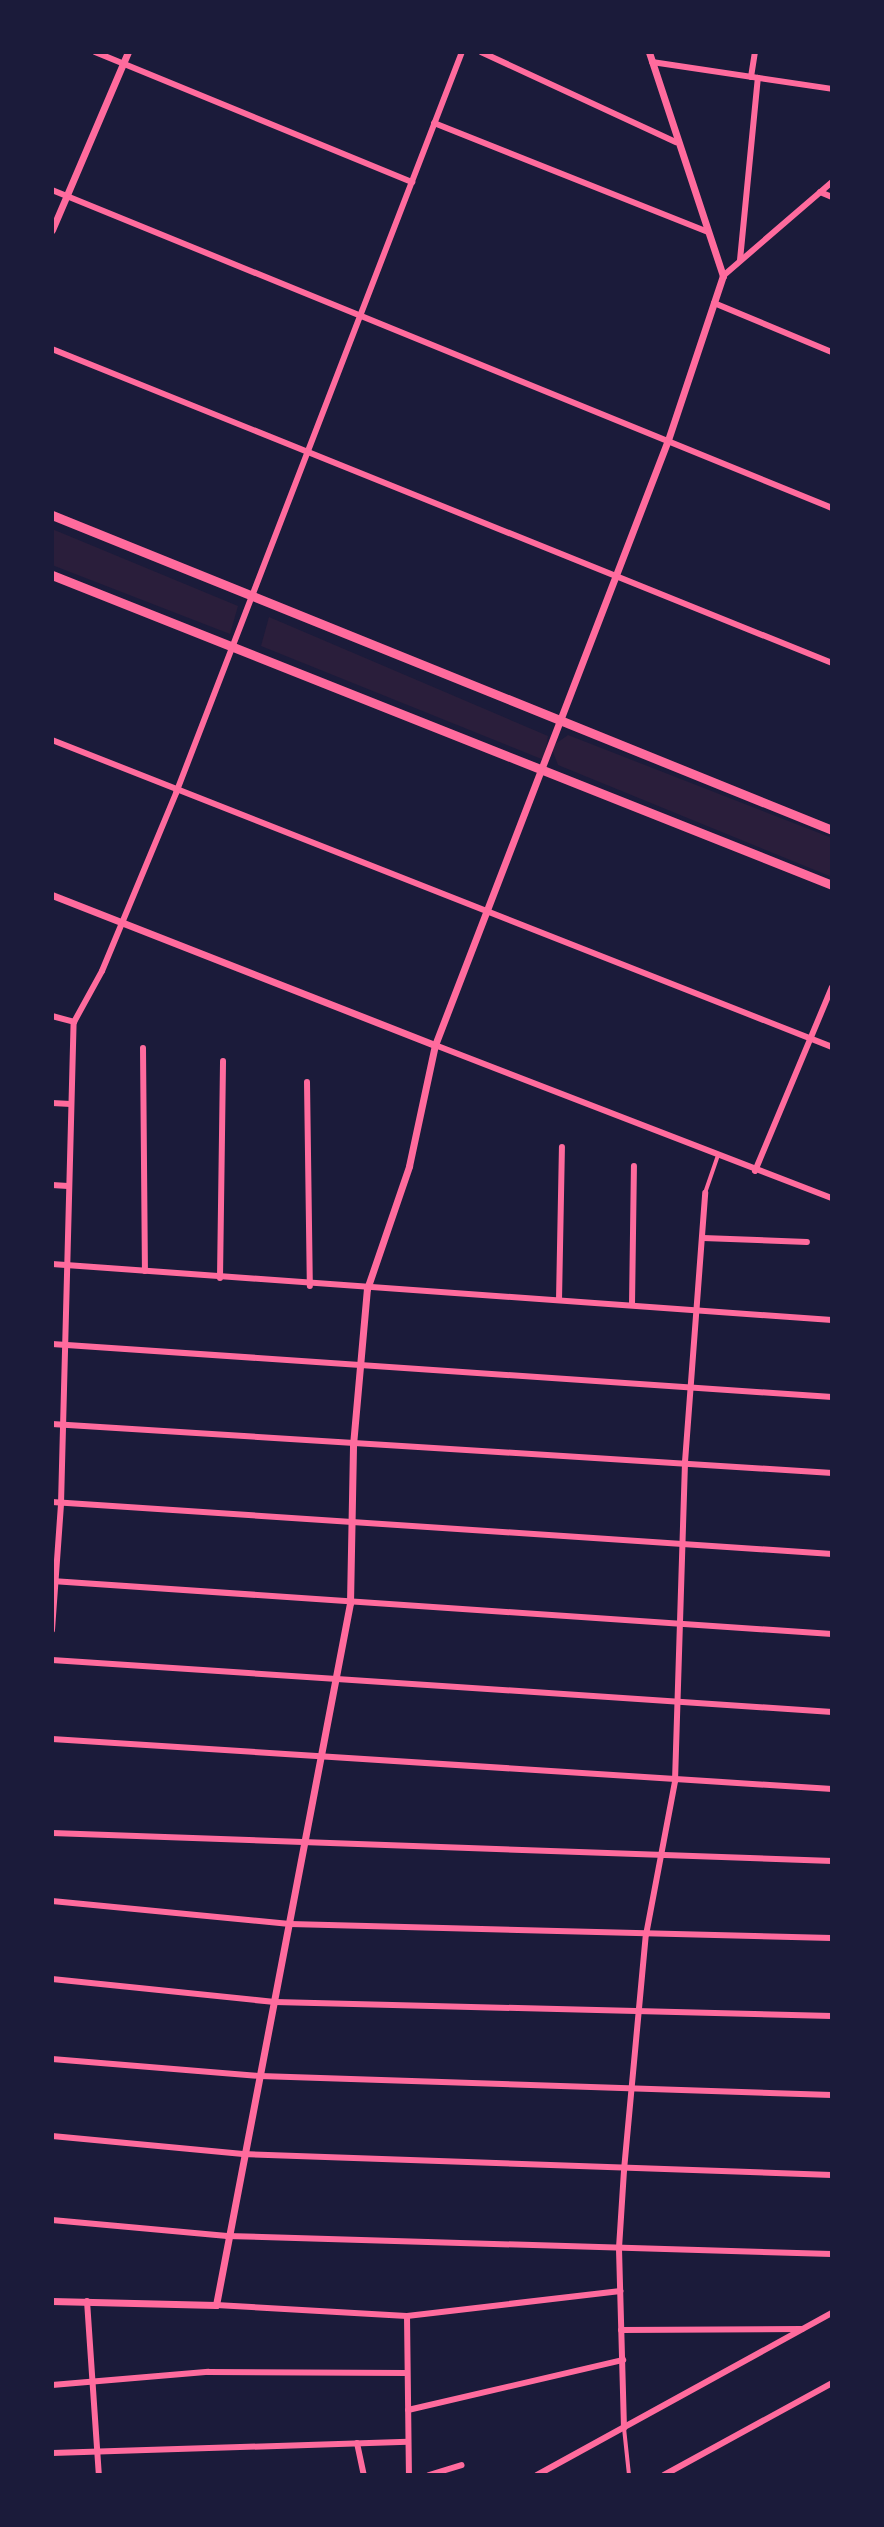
<!DOCTYPE html>
<html>
<head>
<meta charset="utf-8">
<style>
	body { margin:0 }
	#map { position:relative; width:884px; height:2527px; overflow:hidden; background:#1b1b3a; font-family:"Source Serif 4",serif }
	div>[style] { position:absolute }
	[style*='--x'] { left:calc(var(--x)*1px); top:calc(var(--y)*1px); width:calc(var(--w)*1px); rotate:calc(var(--a)*1deg) }
	.green>* { inset:0; background:#2a1e3b }
	.pedestrian>* { height:4px; margin:-2px; padding:0 2px; transform-origin:2px; border-radius:2px; background:#ff6b9d }
	.minor>* { height:6px; margin:-3px; padding:0 3px; transform-origin:3px; border-radius:3px; background:#ff6b9d }
	.tertiary>* { height:7px; margin:-3.5px; padding:0 3.5px; transform-origin:3.5px; border-radius:3.5px; background:#ff6b9d }
	.primary>* { height:9px; margin:-4.5px; padding:0 4.5px; transform-origin:4.5px; border-radius:4.5px; background:#ff6b9d }
	span { translate:-50% -50%; white-space:nowrap; text-align:center; line-height:1.15; -webkit-text-stroke:6px #1b1b3a; paint-order:stroke }
	.frame { position:absolute; inset:0; border:54px solid #1b1b3a; pointer-events:none }
</style>
</head>
<body>
<div id="map">
	<div class="green">
		<div style="clip-path:polygon(52px 529px,238px 606px,230px 634px,52px 565px)"></div>
		<div style="clip-path:polygon(269px 617px,548px 736px,544px 760px,261px 646px)"></div>
		<div style="clip-path:polygon(568px 735px,832px 838px,832px 877px,558px 765px,551px 747px)"></div>
	</div>
	<div class="pedestrian">
		<div style="--x:705;--y:1193;--w:39;--a:-71"></div>
		<div style="--x:624;--y:2428;--w:47;--a:83.9"></div>
	</div>
	<div class="minor">
		<div style="--x:95;--y:52;--w:343;--a:22.3"></div>
		<div style="--x:481;--y:52;--w:215;--a:24.8"></div>
		<div style="--x:652;--y:62;--w:182;--a:8.5"></div>
		<div style="--x:751;--y:77;--w:25;--a:-81"></div>
		<div style="--x:434;--y:123;--w:295;--a:21.7"></div>
		<div style="--x:52;--y:190;--w:842;--a:22.18"></div>
		<div style="--x:820;--y:192;--w:13;--a:23"></div>
		<div style="--x:740;--y:260;--w:183;--a:-84.4"></div>
		<div style="--x:723;--y:276;--w:144;--a:-40.8"></div>
		<div style="--x:714;--y:303;--w:128;--a:22.6"></div>
		<div style="--x:52;--y:349;--w:841;--a:21.93"></div>
		<div style="--x:52;--y:740;--w:838;--a:21.48"></div>
		<div style="--x:52;--y:1016;--w:23;--a:15"></div>
		<div style="--x:435;--y:1045;--w:425;--a:21.1"></div>
		<div style="--x:143;--y:1048;--w:223;--a:89.5"></div>
		<div style="--x:307;--y:1082;--w:204;--a:89.2"></div>
		<div style="--x:52;--y:1103;--w:19;--a:3"></div>
		<div style="--x:755;--y:1171;--w:199;--a:-67.3"></div>
		<div style="--x:52;--y:1185;--w:16;--a:4"></div>
		<div style="--x:703;--y:1238;--w:104;--a:2.2"></div>
		<div style="--x:52;--y:1264;--w:782;--a:4.11"></div>
		<div style="--x:220;--y:1278;--w:217;--a:-89.2"></div>
		<div style="--x:559;--y:1300;--w:153;--a:-88.9"></div>
		<div style="--x:632;--y:1305;--w:139;--a:-89.2"></div>
		<div style="--x:52;--y:1344;--w:782;--a:3.89"></div>
		<div style="--x:52;--y:1424;--w:782;--a:3.59"></div>
		<div style="--x:52;--y:1502;--w:782;--a:3.81"></div>
		<div style="--x:52;--y:1581;--w:782;--a:3.89"></div>
		<div style="--x:52;--y:1630;--w:126;--a:-85.9"></div>
		<div style="--x:61;--y:1504;--w:482;--a:-88.5"></div>
		<div style="--x:74;--y:1022;--w:58;--a:-61.2"></div>
		<div style="--x:102;--y:971;--w:193;--a:-67.4"></div>
		<div style="--x:176;--y:793;--w:794;--a:-68.9"></div>
		<div style="--x:52;--y:1660;--w:782;--a:3.81"></div>
		<div style="--x:52;--y:1739;--w:782;--a:3.67"></div>
		<div style="--x:52;--y:1833;--w:781;--a:2.06"></div>
		<div style="--x:52;--y:1901;--w:239;--a:5.5"></div>
		<div style="--x:290;--y:1924;--w:542;--a:1.48"></div>
		<div style="--x:52;--y:1979;--w:224;--a:5.9"></div>
		<div style="--x:275;--y:2002;--w:557;--a:1.44"></div>
		<div style="--x:52;--y:2059;--w:209;--a:4.7"></div>
		<div style="--x:260;--y:2076;--w:572;--a:1.9"></div>
		<div style="--x:52;--y:2136;--w:192;--a:5.4"></div>
		<div style="--x:243;--y:2154;--w:589;--a:2.04"></div>
		<div style="--x:52;--y:2220;--w:176;--a:5.2"></div>
		<div style="--x:227;--y:2236;--w:605;--a:1.7"></div>
		<div style="--x:87;--y:2301;--w:174;--a:86.1"></div>
		<div style="--x:216;--y:2305;--w:191;--a:3.3"></div>
		<div style="--x:407;--y:2316;--w:215;--a:-6.7"></div>
		<div style="--x:407;--y:2316;--w:159;--a:89.3"></div>
		<div style="--x:621;--y:2330;--w:181;--a:-0.3"></div>
		<div style="--x:52;--y:2385;--w:157;--a:-4.8"></div>
		<div style="--x:208;--y:2372;--w:199;--a:0.3"></div>
		<div style="--x:408;--y:2410;--w:221;--a:-13.1"></div>
		<div style="--x:624;--y:2428;--w:180;--a:-91.6"></div>
		<div style="--x:619;--y:2248;--w:78;--a:-86.3"></div>
		<div style="--x:624;--y:2170;--w:236;--a:-84.7"></div>
		<div style="--x:646;--y:1935;--w:157;--a:-79.3"></div>
		<div style="--x:675;--y:1781;--w:319;--a:-88.2"></div>
		<div style="--x:685;--y:1462;--w:270;--a:-85.7"></div>
		<div style="--x:357;--y:2443;--w:33;--a:78"></div>
		<div style="--x:52;--y:2453;--w:356;--a:-1.8"></div>
		<div style="--x:429;--y:2475;--w:34;--a:-17"></div>
		<div style="--x:537;--y:2475;--w:337;--a:-28.8"></div>
		<div style="--x:664;--y:2475;--w:192;--a:-28.7"></div>
	</div>
	<div class="tertiary">
		<div style="--x:52;--y:230;--w:194;--a:-66.9"></div>
		<div style="--x:52;--y:895;--w:411;--a:21.4"></div>
		<div style="--x:52;--y:2301;--w:164;--a:1.4"></div>
		<div style="--x:216;--y:2305;--w:715;--a:-79.19"></div>
		<div style="--x:350;--y:1603;--w:158;--a:-88.9"></div>
		<div style="--x:353;--y:1445;--w:157;--a:-84.9"></div>
		<div style="--x:367;--y:1289;--w:130;--a:-71.1"></div>
		<div style="--x:409;--y:1166;--w:124;--a:-77.9"></div>
		<div style="--x:435;--y:1045;--w:648;--a:-68.94"></div>
		<div style="--x:668;--y:440;--w:173;--a:-71.5"></div>
		<div style="--x:723;--y:276;--w:236;--a:-108.3"></div>
	</div>
	<div class="primary">
		<div style="--x:52;--y:515;--w:841;--a:21.99"></div>
		<div style="--x:52;--y:575;--w:839;--a:21.67"></div>
	</div>
	<div class="frame"></div>
</div>
</body>
</html>
